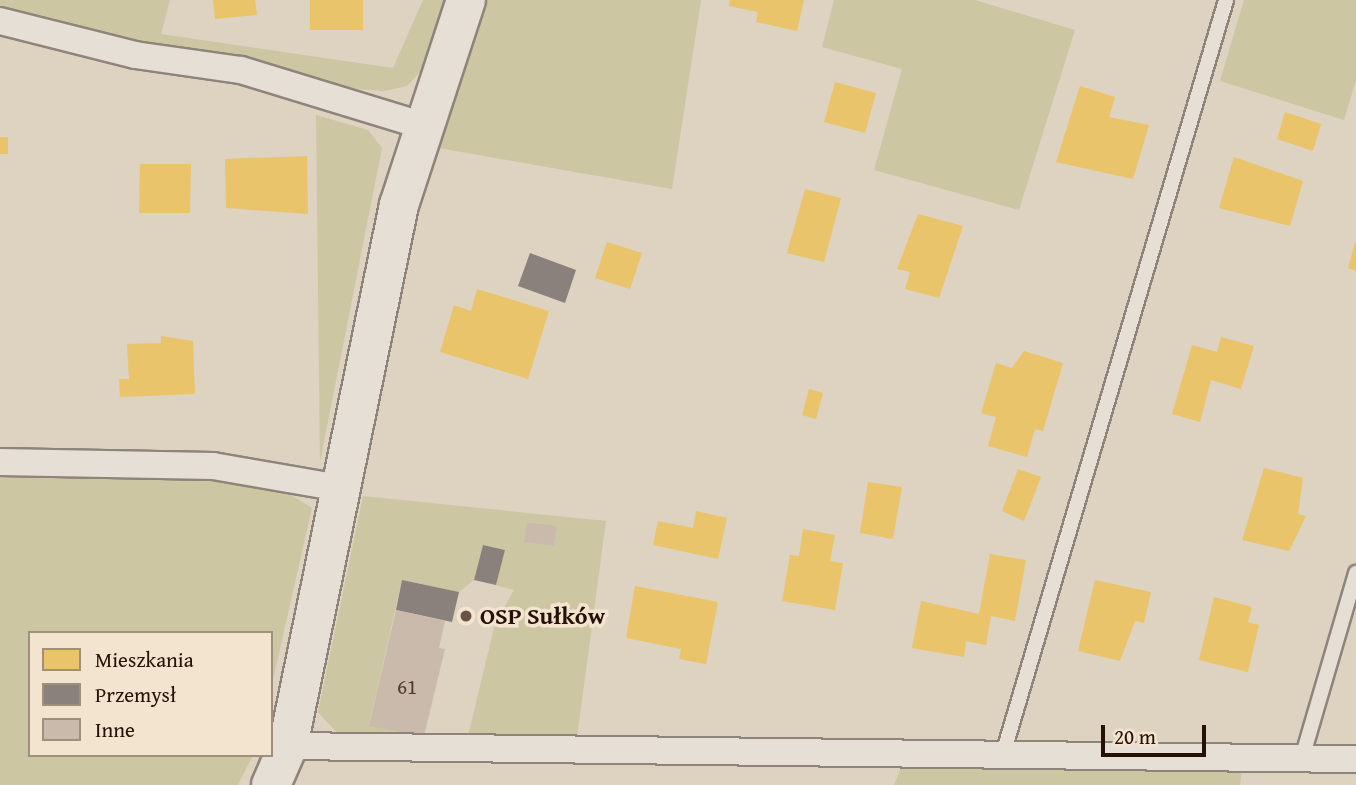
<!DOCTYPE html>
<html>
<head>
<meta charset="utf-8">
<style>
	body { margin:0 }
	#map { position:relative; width:1356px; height:785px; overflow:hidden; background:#ded2c1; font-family:"Gentium Book Plus",serif }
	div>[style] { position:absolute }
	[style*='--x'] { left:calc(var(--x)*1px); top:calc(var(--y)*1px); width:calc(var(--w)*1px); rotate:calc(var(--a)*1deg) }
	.green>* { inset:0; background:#ccc6a2 }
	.homes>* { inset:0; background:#e9c46a }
	.industry>* { inset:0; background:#8a817c }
	.building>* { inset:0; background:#c9baab }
	.roads { filter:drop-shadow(2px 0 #8e8479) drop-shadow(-2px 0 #8e8479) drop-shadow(0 2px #8e8479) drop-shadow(0 -2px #8e8479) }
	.lane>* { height:14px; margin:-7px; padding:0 7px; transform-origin:7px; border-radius:7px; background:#e5dfd6 }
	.street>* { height:26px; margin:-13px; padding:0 13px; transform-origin:13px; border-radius:13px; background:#e5dfd6 }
	.secondary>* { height:38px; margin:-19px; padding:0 19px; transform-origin:19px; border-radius:19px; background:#e5dfd6 }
	.dots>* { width:19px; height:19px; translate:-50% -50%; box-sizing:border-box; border:4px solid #f2e4ce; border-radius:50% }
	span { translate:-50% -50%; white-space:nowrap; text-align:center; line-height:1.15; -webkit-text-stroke:7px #f2e4ce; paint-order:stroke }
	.number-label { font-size:21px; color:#513c31 }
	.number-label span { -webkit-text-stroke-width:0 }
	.poi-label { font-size:24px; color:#271006; font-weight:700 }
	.left { translate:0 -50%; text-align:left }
	.legend { position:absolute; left:28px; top:631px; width:245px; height:126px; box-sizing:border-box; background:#f2e4ce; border:2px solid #a18f7e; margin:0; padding:9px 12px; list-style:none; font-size:21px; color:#271006 }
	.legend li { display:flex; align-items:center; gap:14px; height:35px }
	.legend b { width:35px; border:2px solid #a18f7e }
	.scale { position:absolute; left:1101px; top:725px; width:105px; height:32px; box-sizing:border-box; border:4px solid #271006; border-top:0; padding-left:9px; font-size:21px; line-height:24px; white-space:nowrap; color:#271006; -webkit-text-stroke:5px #f2e4ce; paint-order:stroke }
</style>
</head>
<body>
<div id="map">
	<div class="green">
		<div style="clip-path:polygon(0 0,170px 0,161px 34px,393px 68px,423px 0,447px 0,420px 72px,407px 86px,384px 91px,345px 88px,92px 29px,0 7px)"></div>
		<div style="clip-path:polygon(488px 0,701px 0,672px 189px,438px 148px,450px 91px)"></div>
		<div style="clip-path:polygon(834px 0,975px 0,1075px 30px,1019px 210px,874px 170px,902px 69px,822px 47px)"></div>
		<div style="clip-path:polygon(1244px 0,1356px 0,1356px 80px,1344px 120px,1220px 81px)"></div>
		<div style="clip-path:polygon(316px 115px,368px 130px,382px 148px,320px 462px)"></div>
		<div style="clip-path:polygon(0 475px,210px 477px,276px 486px,312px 508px,271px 688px,271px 633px,30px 633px,30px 755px,253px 755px,238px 785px,0 785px)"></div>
		<div style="clip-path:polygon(evenodd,363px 496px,606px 521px,577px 737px,468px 736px,495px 624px,514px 590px,496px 585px,505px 550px,483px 545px,474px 580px,459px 592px,402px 580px,369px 725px,424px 736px,339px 735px,318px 712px,363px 496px,527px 522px,557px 526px,554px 546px,525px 542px,527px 522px)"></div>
		<div style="clip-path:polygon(901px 768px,1242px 771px,1240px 785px,894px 785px)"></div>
	</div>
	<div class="homes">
		<div style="clip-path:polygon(213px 0,255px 0,257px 15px,215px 19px)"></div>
		<div style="clip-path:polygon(310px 0,363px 0,363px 30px,310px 30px)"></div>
		<div style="clip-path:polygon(730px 0,804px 0,797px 31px,756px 22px,758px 12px,729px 6px)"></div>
		<div style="clip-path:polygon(835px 82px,876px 93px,865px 133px,824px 122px)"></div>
		<div style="clip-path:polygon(1080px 86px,1115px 97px,1109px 117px,1149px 125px,1133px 179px,1056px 162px)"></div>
		<div style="clip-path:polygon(1285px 112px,1321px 124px,1313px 151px,1277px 139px)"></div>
		<div style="clip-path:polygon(0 137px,8px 137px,8px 154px,0 154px)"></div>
		<div style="clip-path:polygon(307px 156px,308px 214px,226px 208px,225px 159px)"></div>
		<div style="clip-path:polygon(1234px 157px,1303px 181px,1290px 226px,1219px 208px)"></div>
		<div style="clip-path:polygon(140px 164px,191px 164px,190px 213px,139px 213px)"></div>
		<div style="clip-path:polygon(805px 189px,841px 198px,824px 262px,787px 253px)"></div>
		<div style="clip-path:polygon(918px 214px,963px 226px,939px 298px,905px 289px,910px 272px,897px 269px)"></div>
		<div style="clip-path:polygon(607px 242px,642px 253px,630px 289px,595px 278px)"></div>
		<div style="clip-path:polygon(1355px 243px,1356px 243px,1356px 271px,1348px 268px)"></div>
		<div style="clip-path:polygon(477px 289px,549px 311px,528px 379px,440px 352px,454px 305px,471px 311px)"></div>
		<div style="clip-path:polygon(161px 336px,193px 341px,195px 394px,120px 397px,119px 379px,129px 379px,127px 344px,161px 343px)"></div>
		<div style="clip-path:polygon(1221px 337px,1254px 346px,1241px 389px,1211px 380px,1200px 422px,1172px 414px,1192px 345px,1217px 352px)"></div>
		<div style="clip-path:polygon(1024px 351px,1063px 363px,1043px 431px,1035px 429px,1027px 457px,988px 446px,996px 417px,981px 413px,996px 363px,1012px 368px)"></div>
		<div style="clip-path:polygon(809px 389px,823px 393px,816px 419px,802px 415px)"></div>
		<div style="clip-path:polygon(1264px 468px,1303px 478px,1298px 514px,1306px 516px,1289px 551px,1242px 540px)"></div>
		<div style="clip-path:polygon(1018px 469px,1041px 477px,1024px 521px,1002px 511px)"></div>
		<div style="clip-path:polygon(868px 482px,902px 487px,893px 539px,860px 533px)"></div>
		<div style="clip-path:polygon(696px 511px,727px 518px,718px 559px,653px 545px,658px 521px,693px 528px)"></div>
		<div style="clip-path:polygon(803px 529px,835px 535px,830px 561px,843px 563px,835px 610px,782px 601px,790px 555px,799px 556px)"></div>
		<div style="clip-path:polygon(990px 554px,1026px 560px,1015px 621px,991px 616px,986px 645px,966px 641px,964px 657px,912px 648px,921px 601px,979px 614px)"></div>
		<div style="clip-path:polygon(1095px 580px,1151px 592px,1144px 623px,1135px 621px,1120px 661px,1078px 651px)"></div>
		<div style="clip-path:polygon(635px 586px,718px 602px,706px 664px,679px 659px,681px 649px,626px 638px)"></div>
		<div style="clip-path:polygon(1214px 597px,1252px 607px,1248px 622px,1259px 625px,1248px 672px,1199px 660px)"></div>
	</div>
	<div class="industry">
		<div style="clip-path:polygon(530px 253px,576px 270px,565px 303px,518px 286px)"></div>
		<div style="clip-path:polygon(483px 545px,505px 550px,496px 585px,474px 580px)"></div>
		<div style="clip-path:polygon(402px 580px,459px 592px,452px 622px,396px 610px)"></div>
	</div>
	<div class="building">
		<div style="clip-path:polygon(527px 522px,557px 526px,554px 546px,524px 542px)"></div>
		<div style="clip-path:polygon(396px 610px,445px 621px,439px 648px,445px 649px,424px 736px,369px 726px)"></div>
	</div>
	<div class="roads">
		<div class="lane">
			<div style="--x:1003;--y:754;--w:786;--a:-73.52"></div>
			<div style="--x:1302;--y:758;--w:193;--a:-73.7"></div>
		</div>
		<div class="street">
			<div style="--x:0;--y:21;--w:139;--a:14.1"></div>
			<div style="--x:135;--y:55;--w:107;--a:8.1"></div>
			<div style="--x:241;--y:70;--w:188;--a:17"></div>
			<div style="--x:0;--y:462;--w:213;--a:1.1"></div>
			<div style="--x:213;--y:466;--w:129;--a:9.8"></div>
			<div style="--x:288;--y:746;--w:1068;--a:0.7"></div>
		</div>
		<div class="secondary">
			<div style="--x:271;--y:785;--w:43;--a:-66.4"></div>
			<div style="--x:288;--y:746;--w:552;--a:-78.41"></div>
			<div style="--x:399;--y:205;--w:216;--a:-71.9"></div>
		</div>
	</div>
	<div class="dots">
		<div style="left:466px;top:616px;background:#675447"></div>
	</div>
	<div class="number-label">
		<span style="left:407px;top:687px">61</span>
	</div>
	<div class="poi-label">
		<span class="left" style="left:480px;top:616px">OSP Sułków</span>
	</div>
	<ul class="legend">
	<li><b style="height:19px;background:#e9c46a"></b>Mieszkania</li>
	<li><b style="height:19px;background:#8a817c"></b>Przemysł</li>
	<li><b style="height:19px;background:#c9baab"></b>Inne</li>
	</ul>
	<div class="scale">20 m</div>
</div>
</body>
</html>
